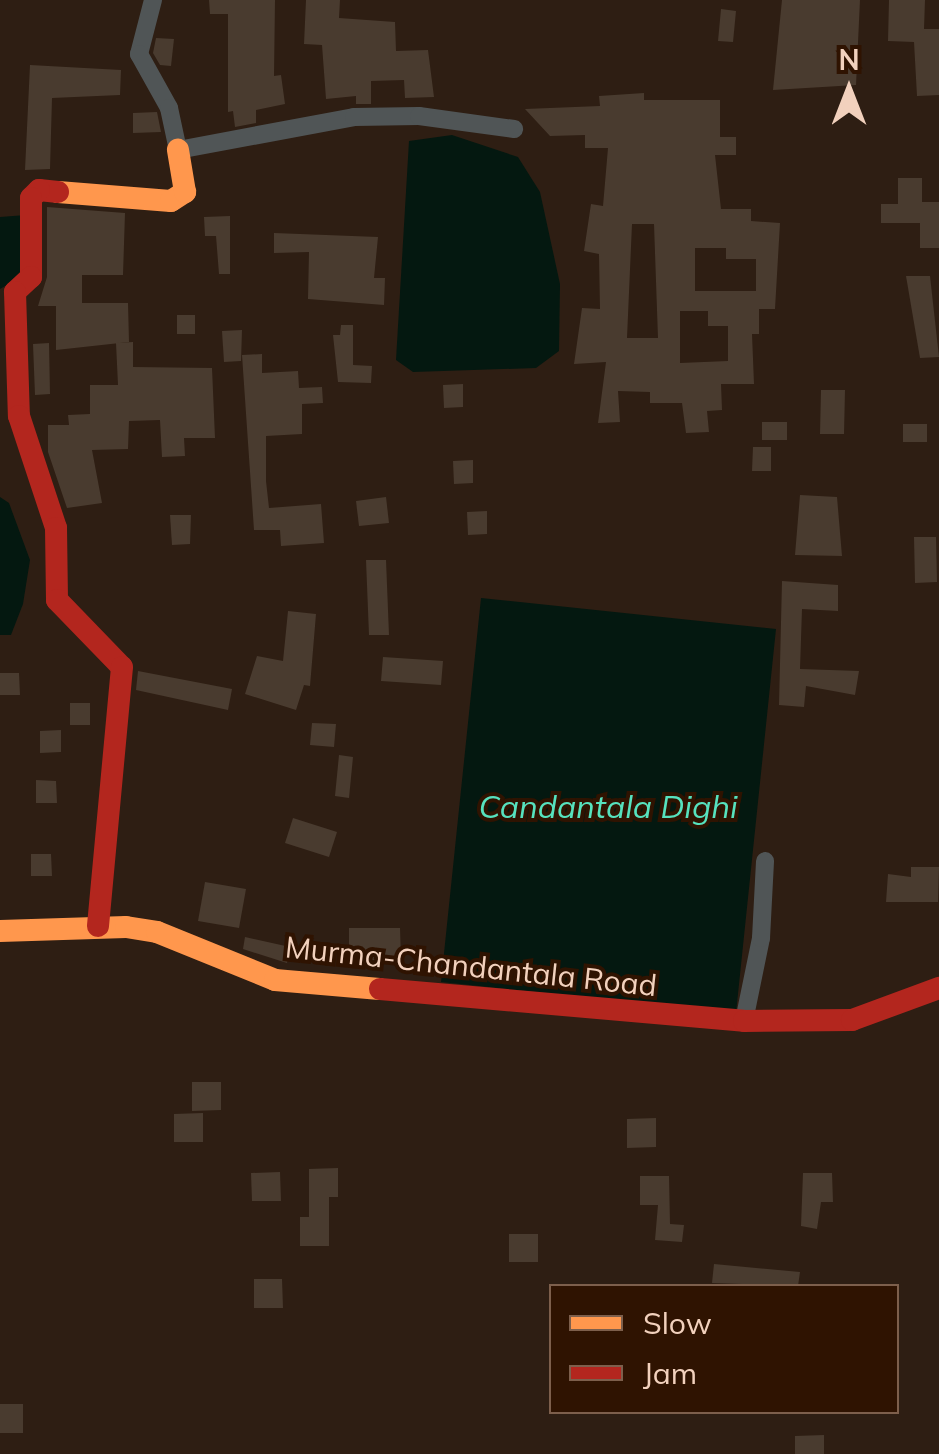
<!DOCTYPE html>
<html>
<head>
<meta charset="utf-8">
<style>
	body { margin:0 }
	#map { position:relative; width:939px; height:1454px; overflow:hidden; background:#2e1e13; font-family:Mulish,sans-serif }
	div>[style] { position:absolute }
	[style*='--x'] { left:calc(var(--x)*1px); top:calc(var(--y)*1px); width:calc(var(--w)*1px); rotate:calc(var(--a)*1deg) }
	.water>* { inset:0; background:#041810 }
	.building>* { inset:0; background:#493b2f }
	.street>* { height:18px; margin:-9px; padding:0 9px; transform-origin:9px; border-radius:9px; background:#505556 }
	.slow>* { height:22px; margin:-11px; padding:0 11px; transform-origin:11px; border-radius:11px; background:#ff974d }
	.jam>* { height:22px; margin:-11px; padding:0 11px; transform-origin:11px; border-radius:11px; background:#b3261e }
	span { translate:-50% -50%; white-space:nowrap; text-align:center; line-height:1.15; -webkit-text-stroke:8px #2f1301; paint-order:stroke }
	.street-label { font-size:30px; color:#f2d1bd }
	.water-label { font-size:32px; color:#56e2be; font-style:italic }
	.legend { position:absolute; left:549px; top:1284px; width:350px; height:130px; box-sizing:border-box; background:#2f1301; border:2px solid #7d5f4c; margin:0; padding:12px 18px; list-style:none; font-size:30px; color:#f2d1bd }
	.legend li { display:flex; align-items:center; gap:20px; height:50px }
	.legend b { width:50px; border:2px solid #7d5f4c }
	.north { position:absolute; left:799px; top:40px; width:100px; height:100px; -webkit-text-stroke:8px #2f1301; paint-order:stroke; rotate:0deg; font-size:28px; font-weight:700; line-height:40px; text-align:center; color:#f2d1bd }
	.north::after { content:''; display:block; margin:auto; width:35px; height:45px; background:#f2d1bd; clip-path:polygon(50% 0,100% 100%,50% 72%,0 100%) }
</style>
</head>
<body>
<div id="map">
	<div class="water">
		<div style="clip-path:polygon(452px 135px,518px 157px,540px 192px,560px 284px,559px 351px,536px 368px,413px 372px,396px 360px,409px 141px)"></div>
		<div style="clip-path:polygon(26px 215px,24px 275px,0 289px,0 217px)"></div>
		<div style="clip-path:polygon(0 497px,9px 503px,30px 560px,23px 604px,11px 635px,0 635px)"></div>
		<div style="clip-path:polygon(481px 598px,776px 629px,736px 1013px,441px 982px)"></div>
	</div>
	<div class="building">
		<div style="clip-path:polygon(209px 0,275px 0,274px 76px,281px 75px,285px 104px,256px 110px,256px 123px,235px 127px,233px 111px,228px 112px,228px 14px,210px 14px)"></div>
		<div style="clip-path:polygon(306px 0,340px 0,339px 18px,395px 22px,396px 51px,428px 50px,434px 97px,405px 98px,404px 80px,371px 81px,371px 104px,356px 104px,356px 96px,326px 99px,322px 45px,304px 44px)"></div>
		<div style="clip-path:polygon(782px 0,860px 0,856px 85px,773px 90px)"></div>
		<div style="clip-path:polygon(889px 0,925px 0,924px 29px,939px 29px,939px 95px,917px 96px,914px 42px,888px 41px)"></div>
		<div style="clip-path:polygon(721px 9px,736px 11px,733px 42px,718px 41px)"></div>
		<div style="clip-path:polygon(156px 38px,174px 39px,171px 66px,160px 65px,153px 53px)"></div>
		<div style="clip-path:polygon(30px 65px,121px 70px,120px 95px,52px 98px,50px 169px,25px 170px)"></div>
		<div style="clip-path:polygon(evenodd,644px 93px,644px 100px,720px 100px,720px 137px,736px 137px,736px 155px,715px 155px,721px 209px,751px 209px,751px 221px,780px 223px,775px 309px,759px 309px,759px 334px,752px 334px,754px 384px,721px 384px,722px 410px,707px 411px,709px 432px,686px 433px,682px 403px,650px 403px,650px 392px,618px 391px,620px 422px,598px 423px,606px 362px,574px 364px,582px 308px,600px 309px,599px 254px,584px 251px,591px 204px,603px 206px,608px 148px,585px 148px,585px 135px,550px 136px,525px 109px,600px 106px,599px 96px,644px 93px,632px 224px,654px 224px,658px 338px,627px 338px,632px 224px,644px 93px,695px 248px,726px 248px,726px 259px,756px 259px,756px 291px,695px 291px,695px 248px,644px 93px,680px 311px,708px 311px,708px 326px,728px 326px,728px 361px,680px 363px,680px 311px)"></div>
		<div style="clip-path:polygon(157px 112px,161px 132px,133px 133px,133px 113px)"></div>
		<div style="clip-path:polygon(898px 178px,922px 178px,922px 202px,939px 202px,939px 248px,920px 248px,920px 223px,881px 223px,881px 204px,898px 204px)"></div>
		<div style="clip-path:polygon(47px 207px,125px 213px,123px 275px,82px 275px,82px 303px,128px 303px,129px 342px,56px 350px,56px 306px,38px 306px,47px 277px)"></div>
		<div style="clip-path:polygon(230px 216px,230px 274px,219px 274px,216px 236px,205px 236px,204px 217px)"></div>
		<div style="clip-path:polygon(274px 233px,378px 237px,374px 278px,385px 278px,384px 305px,308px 299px,309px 252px,274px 253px)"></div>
		<div style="clip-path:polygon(906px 276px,930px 276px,939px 357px,920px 358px)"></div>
		<div style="clip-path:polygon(177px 315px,195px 315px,195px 334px,177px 334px)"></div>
		<div style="clip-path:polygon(341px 325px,353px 325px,353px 365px,372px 366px,371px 383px,338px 382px,333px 335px,340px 335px)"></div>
		<div style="clip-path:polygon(242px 330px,241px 361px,224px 362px,222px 331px)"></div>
		<div style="clip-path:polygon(133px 342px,133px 367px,212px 368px,215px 438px,184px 438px,185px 456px,162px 457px,160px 420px,129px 421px,128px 449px,92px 450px,102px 503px,67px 508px,48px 452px,48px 425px,69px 425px,68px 415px,90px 414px,90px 385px,118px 385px,116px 343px)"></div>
		<div style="clip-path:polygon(49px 343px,50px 394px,35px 395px,33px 344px)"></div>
		<div style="clip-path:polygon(262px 354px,262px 373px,298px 371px,299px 388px,322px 387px,323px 403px,302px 404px,302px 434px,266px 436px,266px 481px,269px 508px,321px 504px,324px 543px,281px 546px,280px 530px,254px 530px,242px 355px)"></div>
		<div style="clip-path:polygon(463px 384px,463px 407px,444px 408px,443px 385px)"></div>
		<div style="clip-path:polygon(821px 390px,845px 390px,844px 434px,820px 434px)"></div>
		<div style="clip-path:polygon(762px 422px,787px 422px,787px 440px,762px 440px)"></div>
		<div style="clip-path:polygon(903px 424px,927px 424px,927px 442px,903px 442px)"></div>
		<div style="clip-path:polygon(753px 447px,771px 447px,771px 471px,752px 471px)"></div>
		<div style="clip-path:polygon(473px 460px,473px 483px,454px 484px,453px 461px)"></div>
		<div style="clip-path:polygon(800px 495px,837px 497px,842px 556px,795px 555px)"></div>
		<div style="clip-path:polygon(386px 497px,389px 523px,359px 526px,356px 501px)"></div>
		<div style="clip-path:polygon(487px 511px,487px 534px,468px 535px,467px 512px)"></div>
		<div style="clip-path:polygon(170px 515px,191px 515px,190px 544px,172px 545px)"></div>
		<div style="clip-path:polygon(914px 537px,936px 537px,937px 582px,915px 583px)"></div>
		<div style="clip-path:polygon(366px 560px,386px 560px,389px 635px,369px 635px)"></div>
		<div style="clip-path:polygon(782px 581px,838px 585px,838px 611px,802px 609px,800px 669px,859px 671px,855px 695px,806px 686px,804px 707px,779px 705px)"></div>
		<div style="clip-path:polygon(288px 611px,316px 614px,310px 686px,304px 685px,296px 710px,245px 694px,257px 656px,283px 661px)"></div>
		<div style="clip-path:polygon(383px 657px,443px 661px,441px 685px,381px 681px)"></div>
		<div style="clip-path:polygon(138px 671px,232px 689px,228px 710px,136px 690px)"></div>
		<div style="clip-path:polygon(0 673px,19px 673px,20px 695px,0 695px)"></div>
		<div style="clip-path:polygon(70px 703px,90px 703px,90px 725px,70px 725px)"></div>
		<div style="clip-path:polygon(312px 723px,336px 724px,334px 747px,310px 745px)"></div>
		<div style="clip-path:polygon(61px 730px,61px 752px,40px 753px,40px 731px)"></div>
		<div style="clip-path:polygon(339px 755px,353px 757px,349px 798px,335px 796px)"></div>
		<div style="clip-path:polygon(36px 780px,56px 781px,57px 803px,36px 803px)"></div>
		<div style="clip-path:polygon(293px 818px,337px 832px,329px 857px,285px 843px)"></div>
		<div style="clip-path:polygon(31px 854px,51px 854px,52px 876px,31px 876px)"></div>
		<div style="clip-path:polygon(911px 867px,939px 867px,938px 902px,886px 902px,888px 874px,911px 877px)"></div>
		<div style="clip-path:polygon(205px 882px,246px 889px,239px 928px,198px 921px)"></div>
		<div style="clip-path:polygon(349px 928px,400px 928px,401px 960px,349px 960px)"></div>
		<div style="clip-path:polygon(245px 937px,290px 947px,287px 963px,243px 949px)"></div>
		<div style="clip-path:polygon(192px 1082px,221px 1082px,221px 1110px,192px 1111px)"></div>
		<div style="clip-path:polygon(203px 1113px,203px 1142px,174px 1142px,174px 1114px)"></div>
		<div style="clip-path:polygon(656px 1118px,656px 1147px,627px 1148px,627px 1119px)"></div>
		<div style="clip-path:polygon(338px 1168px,338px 1197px,329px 1197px,329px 1246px,300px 1246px,300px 1217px,309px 1217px,309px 1169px)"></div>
		<div style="clip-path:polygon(280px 1172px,281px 1201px,252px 1201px,251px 1173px)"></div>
		<div style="clip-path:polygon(803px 1173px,832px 1173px,833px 1202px,821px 1202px,817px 1229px,801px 1226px)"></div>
		<div style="clip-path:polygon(640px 1176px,669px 1176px,670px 1224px,684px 1225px,682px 1242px,655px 1240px,658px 1205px,640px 1205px)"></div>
		<div style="clip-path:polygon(509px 1234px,538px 1234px,538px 1262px,509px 1262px)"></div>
		<div style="clip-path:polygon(714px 1264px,800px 1272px,798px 1286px,712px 1283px)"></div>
		<div style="clip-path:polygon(254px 1279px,282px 1279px,283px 1308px,254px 1308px)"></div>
		<div style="clip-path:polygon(0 1404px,23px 1404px,23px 1433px,0 1433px)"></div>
		<div style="clip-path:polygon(824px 1435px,824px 1454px,795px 1454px,795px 1436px)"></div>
	</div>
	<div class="street">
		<div style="--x:153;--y:0;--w:56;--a:104.5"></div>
		<div style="--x:139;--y:54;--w:62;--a:60.9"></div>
		<div style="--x:169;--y:108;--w:43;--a:77.9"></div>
		<div style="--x:178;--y:150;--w:179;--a:-10.6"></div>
		<div style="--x:354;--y:117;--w:65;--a:-0.9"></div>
		<div style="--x:419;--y:116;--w:96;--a:7.8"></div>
		<div style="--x:744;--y:1021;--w:85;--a:-78.4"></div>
		<div style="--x:761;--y:938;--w:77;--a:-87"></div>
	</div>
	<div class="slow">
		<div style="--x:58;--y:192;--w:113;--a:4.6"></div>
		<div style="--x:171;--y:201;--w:17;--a:-33"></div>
		<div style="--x:185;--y:192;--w:43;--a:-99.5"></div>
		<div style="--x:0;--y:931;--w:126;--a:-1.8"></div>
		<div style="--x:126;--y:927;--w:31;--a:9"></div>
		<div style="--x:157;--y:932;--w:127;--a:22.1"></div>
		<div style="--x:275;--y:980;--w:105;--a:4.9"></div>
	</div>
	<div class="jam">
		<div style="--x:58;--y:192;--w:19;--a:-174"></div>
		<div style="--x:39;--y:190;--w:11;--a:135"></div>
		<div style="--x:31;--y:198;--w:79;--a:90"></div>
		<div style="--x:31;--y:277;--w:22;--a:137"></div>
		<div style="--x:15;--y:292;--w:124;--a:88.2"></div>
		<div style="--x:19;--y:416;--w:118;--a:71.7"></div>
		<div style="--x:56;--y:528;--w:72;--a:89.2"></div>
		<div style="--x:57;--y:600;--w:93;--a:45.9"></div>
		<div style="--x:122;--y:667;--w:260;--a:95.3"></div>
		<div style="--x:380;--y:989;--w:365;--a:5"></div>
		<div style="--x:744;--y:1021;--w:108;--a:-0.5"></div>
		<div style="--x:852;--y:1020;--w:93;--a:-20.2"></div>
	</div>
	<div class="street-label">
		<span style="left:471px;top:966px;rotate:6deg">Murma-Chandantala Road</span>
	</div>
	<div class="water-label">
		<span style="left:608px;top:806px">Candantala Dighi</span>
	</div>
	<ul class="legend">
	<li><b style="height:12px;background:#ff974d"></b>Slow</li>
	<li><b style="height:12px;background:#b3261e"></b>Jam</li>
	</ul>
	<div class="north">N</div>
</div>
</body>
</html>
